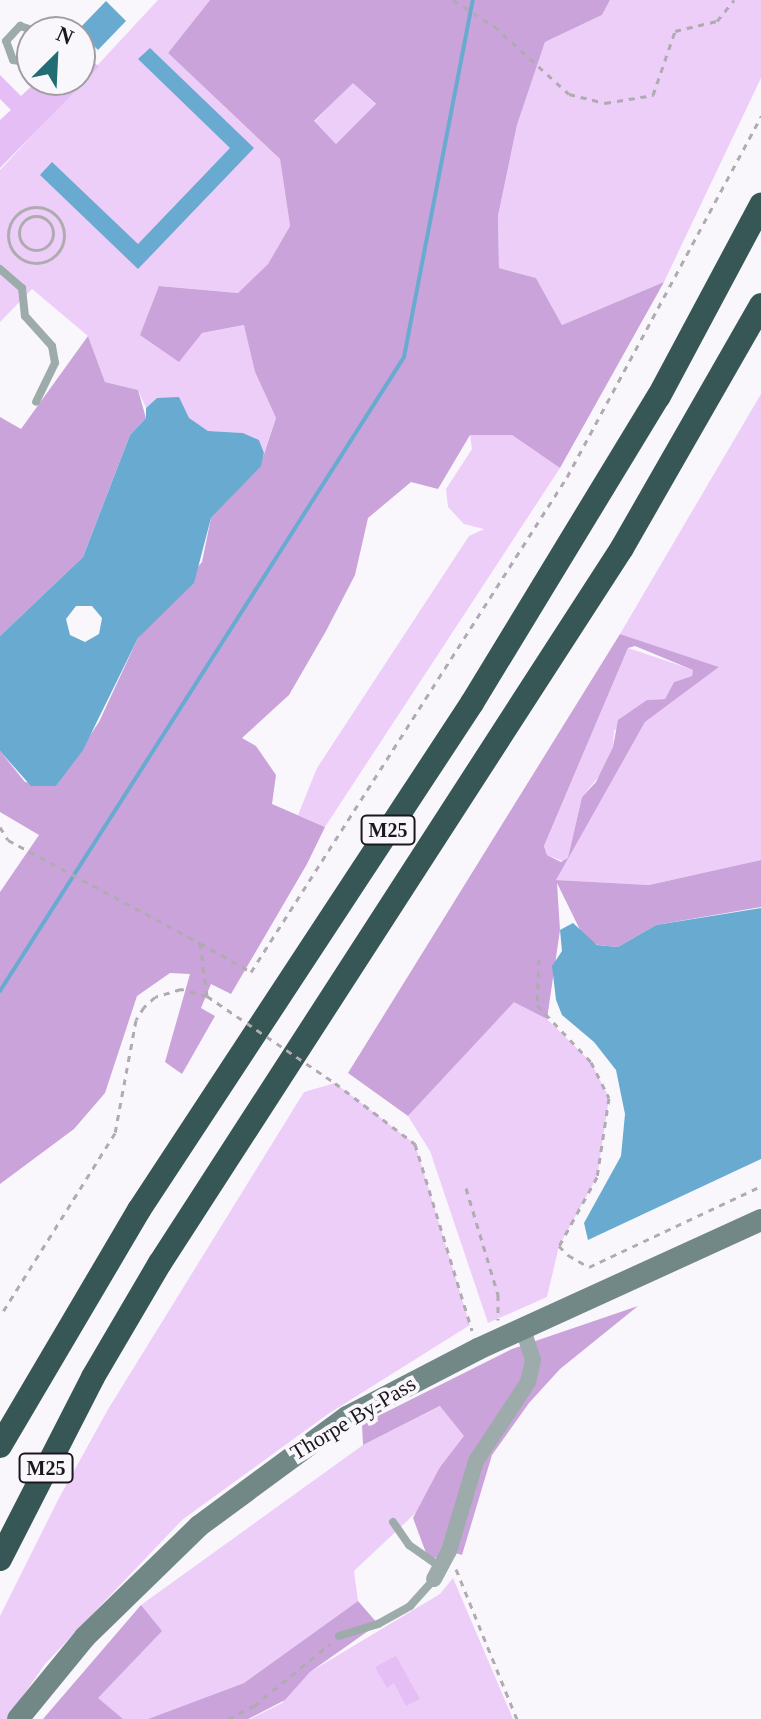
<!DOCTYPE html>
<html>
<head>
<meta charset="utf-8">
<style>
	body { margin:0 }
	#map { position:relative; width:761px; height:1719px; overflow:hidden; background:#faf7fc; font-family:Georgia,serif }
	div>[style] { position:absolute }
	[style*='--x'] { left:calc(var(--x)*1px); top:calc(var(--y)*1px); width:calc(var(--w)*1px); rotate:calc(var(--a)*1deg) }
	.green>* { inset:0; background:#eccef9 }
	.forest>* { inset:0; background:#caa3da }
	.water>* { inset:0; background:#69aad1 }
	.stream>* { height:4px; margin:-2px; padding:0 2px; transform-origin:2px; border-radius:2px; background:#69aad1 }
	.building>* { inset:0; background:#e6bef6 }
	.path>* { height:3px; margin-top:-1.5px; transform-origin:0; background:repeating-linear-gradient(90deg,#afabb1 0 6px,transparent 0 12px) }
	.path>.ring { margin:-1.5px; padding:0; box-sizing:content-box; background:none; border:3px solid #afabb1; border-radius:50% }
	.service>* { height:8px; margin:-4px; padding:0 4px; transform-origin:4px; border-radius:4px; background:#9dacab }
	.minor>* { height:16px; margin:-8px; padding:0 8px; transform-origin:8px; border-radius:8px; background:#9dacab }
	.secondary>* { height:22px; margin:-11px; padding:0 11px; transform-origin:11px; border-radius:11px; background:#728886 }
	.motorway>* { height:24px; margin:-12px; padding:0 12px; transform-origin:12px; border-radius:12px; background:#375756 }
	.path-bridge>* { height:3px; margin-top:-1.5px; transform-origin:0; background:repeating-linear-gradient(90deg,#afabb1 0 6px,transparent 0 12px) }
	span { translate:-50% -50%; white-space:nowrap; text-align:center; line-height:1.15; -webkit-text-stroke:8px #faf7fc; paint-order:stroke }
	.shield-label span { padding:2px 6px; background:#faf7fc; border:2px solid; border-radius:6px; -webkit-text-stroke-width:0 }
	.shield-label { font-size:20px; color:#1c161e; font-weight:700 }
	.street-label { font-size:22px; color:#1c161e }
	.north { position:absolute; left:16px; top:16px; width:80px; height:80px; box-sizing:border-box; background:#faf7fc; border:2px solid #a19da3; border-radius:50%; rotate:24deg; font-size:22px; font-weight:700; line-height:32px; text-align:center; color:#1c161e }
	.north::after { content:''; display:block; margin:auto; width:28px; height:36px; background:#226c74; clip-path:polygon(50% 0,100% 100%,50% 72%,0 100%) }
</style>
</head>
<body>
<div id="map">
	<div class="green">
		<div style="clip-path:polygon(158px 0,210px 0,168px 53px,280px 159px,290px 226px,268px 264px,238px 293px,160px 286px,202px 333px,245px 325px,255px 372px,276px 418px,264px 453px,259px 440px,243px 433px,208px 431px,157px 398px,146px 408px,138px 390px,105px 382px,88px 336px,32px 289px,0 322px,0 170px)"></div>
		<div style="clip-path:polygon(610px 0,761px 0,761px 78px,664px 282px,562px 325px,536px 278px,499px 268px,498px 216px,517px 125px,545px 42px,602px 15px)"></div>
		<div style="clip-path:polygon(353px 82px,376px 105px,336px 144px,314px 122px)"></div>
		<div style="clip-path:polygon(761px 394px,761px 860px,649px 885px,556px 880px,565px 862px,547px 855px,544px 846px,628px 648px,694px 670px,692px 676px,674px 682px,665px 699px,647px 700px,614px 731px,613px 747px,600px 775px,582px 797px,569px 855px,645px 722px,719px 667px,620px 634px)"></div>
		<div style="clip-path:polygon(470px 435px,512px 435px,560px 468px,325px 827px,298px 815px,317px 768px,469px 536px,484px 529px,464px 524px,448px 507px,446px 489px,472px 449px)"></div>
		<div style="clip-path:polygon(514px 1001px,547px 1019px,591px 1062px,609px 1098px,597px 1177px,559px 1246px,547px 1297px,488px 1323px,430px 1151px,408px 1116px)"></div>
		<div style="clip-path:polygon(335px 1083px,415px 1144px,470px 1325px,328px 1414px,182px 1520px,45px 1664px,7px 1719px,0 1719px,0 1616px,58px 1500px,107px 1411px,304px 1092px)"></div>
		<div style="clip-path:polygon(441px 1406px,465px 1436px,440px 1467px,424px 1505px,354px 1571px,358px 1601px,244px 1683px,148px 1719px,123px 1719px,97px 1698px,161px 1631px,141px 1605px,363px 1445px)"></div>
		<div style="clip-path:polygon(453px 1578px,513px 1719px,250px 1719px,282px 1703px,310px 1672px,440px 1594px)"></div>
	</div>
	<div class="forest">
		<div style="clip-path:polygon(evenodd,210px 0,610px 0,602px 15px,545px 42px,517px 125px,498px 216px,499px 268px,536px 278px,562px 325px,664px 282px,560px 468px,512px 435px,470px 435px,438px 489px,411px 482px,368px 518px,355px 575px,326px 631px,289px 695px,242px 738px,256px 746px,276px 775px,272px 804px,325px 827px,307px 864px,231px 994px,211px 984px,201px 1008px,215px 1016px,182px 1074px,165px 1062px,190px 974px,170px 973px,137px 996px,105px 1093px,74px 1129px,0 1184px,0 892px,39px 835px,0 812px,0 751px,25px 782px,56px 786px,99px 722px,138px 638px,202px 562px,211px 518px,260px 466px,276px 418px,255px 372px,244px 325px,202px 333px,179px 362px,140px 335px,159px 286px,238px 293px,268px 264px,290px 226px,280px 159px,168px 53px,210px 0,353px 83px,376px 104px,336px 144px,314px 121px,353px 83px)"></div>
		<div style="clip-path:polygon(88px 336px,105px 382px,138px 390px,146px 418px,130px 435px,83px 557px,0 636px,0 417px,21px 429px)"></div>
		<div style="clip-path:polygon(evenodd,620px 634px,719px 667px,645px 722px,556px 880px,649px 885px,761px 860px,761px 907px,656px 925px,618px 947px,598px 945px,584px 938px,557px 883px,560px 930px,547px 1019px,514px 1002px,408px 1116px,348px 1073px,620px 634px,635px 646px,693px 670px,692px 676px,674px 682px,665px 699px,647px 700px,618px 720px,613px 747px,596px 782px,582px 797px,568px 858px,561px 862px,547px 855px,544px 846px,628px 648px,635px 646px)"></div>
		<div style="clip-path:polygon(638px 1306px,560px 1369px,529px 1403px,492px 1455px,462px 1555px,449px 1551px,429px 1561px,413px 1518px,440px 1467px,464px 1436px,440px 1406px,363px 1445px,362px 1424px,512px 1349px)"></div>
		<div style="clip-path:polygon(358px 1601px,378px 1624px,310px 1672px,285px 1700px,248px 1719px,148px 1719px,244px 1683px)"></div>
		<div style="clip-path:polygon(141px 1605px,162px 1631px,98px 1698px,123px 1719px,43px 1719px)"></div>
	</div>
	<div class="water">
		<div style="clip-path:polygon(106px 1px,126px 21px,98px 50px,78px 30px)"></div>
		<div style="clip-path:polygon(150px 48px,254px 148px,138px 269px,40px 175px,52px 162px,138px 244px,230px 148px,138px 59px)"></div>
		<div style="clip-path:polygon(evenodd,179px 397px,189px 418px,208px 431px,243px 433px,259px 440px,264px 453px,261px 466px,211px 518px,194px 583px,138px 638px,83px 750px,56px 786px,31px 786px,0 751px,0 636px,83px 557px,130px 435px,146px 418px,146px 408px,157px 398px,179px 397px,76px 606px,92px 606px,102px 618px,99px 634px,85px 642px,70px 635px,66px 619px,76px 606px)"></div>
		<div style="clip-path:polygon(761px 908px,761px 1159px,588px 1240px,584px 1223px,621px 1156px,625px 1114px,616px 1070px,594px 1042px,562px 1015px,556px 1000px,552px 966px,562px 951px,560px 930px,573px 923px,597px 945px,618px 947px,656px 925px)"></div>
	</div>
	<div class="stream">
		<div style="--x:0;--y:991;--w:752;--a:-57.49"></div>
		<div style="--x:404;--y:357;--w:364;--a:-79.1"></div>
	</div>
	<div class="building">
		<div style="clip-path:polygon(80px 48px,99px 67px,0 168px,0 120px,11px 110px,0 99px,0 75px,21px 96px,38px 80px,80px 80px)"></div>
		<div style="clip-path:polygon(396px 1656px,420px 1699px,406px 1706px,394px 1683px,387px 1688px,375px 1667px)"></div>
	</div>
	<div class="path">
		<div style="--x:453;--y:0;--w:49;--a:32.4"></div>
		<div style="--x:494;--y:26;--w:101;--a:42.2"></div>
		<div style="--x:569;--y:94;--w:37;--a:14"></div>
		<div style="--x:605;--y:103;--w:49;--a:-9.5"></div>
		<div style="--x:653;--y:95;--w:68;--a:-71"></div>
		<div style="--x:675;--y:31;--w:43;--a:-13.4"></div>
		<div style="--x:717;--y:21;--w:27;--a:-51"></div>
		<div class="ring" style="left:8px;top:207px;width:53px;height:53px"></div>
		<div class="ring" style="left:19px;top:216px;width:31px;height:31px"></div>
		<div style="--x:0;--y:827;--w:15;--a:58"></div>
		<div style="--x:8;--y:840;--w:218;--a:28.2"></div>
		<div style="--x:200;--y:943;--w:53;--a:82.5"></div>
		<div style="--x:207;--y:996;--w:27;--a:-165"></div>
		<div style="--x:181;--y:989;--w:27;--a:163"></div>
		<div style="--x:155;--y:997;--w:15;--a:138"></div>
		<div style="--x:144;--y:1007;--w:15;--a:122"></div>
		<div style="--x:136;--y:1020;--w:115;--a:100.5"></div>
		<div style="--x:115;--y:1133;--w:216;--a:122.1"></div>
		<div style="--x:200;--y:943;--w:59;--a:29.6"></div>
		<div style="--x:251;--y:972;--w:587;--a:-57.45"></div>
		<div style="--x:567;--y:477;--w:410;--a:-61.7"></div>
		<div style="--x:539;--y:959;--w:46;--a:92.5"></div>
		<div style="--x:537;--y:1005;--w:79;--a:46.5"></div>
		<div style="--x:591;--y:1062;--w:40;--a:63.4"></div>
		<div style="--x:609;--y:1098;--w:80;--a:98.6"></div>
		<div style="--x:597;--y:1177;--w:79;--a:118.8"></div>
		<div style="--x:559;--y:1246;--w:13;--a:45"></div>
		<div style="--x:568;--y:1255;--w:24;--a:30"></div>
		<div style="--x:589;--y:1267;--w:190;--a:-25.2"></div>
		<div style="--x:335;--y:1083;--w:101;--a:37.3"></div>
		<div style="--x:415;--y:1144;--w:195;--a:73"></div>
		<div style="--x:466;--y:1188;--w:112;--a:73.3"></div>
		<div style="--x:498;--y:1295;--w:25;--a:90"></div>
		<div style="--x:456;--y:1569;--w:162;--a:67.9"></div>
		<div style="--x:228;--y:1719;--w:29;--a:-27"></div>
		<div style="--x:254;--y:1706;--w:99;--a:-39.3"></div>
	</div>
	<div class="service">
		<div style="--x:32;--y:63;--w:19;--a:-171"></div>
		<div style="--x:13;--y:60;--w:20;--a:-110"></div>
		<div style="--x:6;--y:41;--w:21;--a:-47"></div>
		<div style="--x:20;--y:26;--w:20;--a:18"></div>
		<div style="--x:0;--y:269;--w:29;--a:41"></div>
		<div style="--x:22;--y:288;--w:28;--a:84"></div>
		<div style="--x:25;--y:316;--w:40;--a:48"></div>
		<div style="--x:52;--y:346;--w:17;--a:80"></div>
		<div style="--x:55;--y:363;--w:43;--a:116"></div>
		<div style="--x:393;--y:1522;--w:28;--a:55"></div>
		<div style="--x:409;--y:1545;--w:39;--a:35"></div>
		<div style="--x:339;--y:1636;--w:41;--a:-17.1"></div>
		<div style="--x:378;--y:1624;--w:37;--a:-29"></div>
		<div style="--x:410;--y:1606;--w:36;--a:-48"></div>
	</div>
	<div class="minor">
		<div style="--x:434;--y:1579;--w:32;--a:-62"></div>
		<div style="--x:449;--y:1551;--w:94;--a:-73.3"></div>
		<div style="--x:476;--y:1461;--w:95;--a:-56.6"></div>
		<div style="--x:528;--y:1382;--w:23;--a:-77"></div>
		<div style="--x:533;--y:1360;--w:33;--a:-108"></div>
	</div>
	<div class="secondary">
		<div style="--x:18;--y:1719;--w:106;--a:-50.7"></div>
		<div style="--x:85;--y:1637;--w:159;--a:-44.2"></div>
		<div style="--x:199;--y:1526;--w:184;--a:-36.4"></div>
		<div style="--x:347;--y:1417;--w:148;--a:-27.4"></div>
		<div style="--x:478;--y:1349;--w:311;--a:-24.5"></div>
	</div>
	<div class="motorway">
		<div style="--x:0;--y:1446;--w:274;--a:-59.5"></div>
		<div style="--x:139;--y:1210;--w:607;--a:-56.7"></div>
		<div style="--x:472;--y:703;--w:359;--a:-58.7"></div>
		<div style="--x:659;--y:396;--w:217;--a:-61.9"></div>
		<div style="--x:0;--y:1559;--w:204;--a:-62.9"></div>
		<div style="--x:93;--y:1377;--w:132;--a:-59.6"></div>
		<div style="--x:160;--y:1263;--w:851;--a:-57.13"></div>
		<div style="--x:622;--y:548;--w:280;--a:-60.2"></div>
	</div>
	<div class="path-bridge">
		<div style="--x:207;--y:996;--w:155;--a:34.2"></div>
	</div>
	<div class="shield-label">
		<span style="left:388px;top:830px">M25</span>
		<span style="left:46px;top:1468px">M25</span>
	</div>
	<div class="street-label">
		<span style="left:353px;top:1418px;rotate:-31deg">Thorpe By-Pass</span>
	</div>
	<div class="north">N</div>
</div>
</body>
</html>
